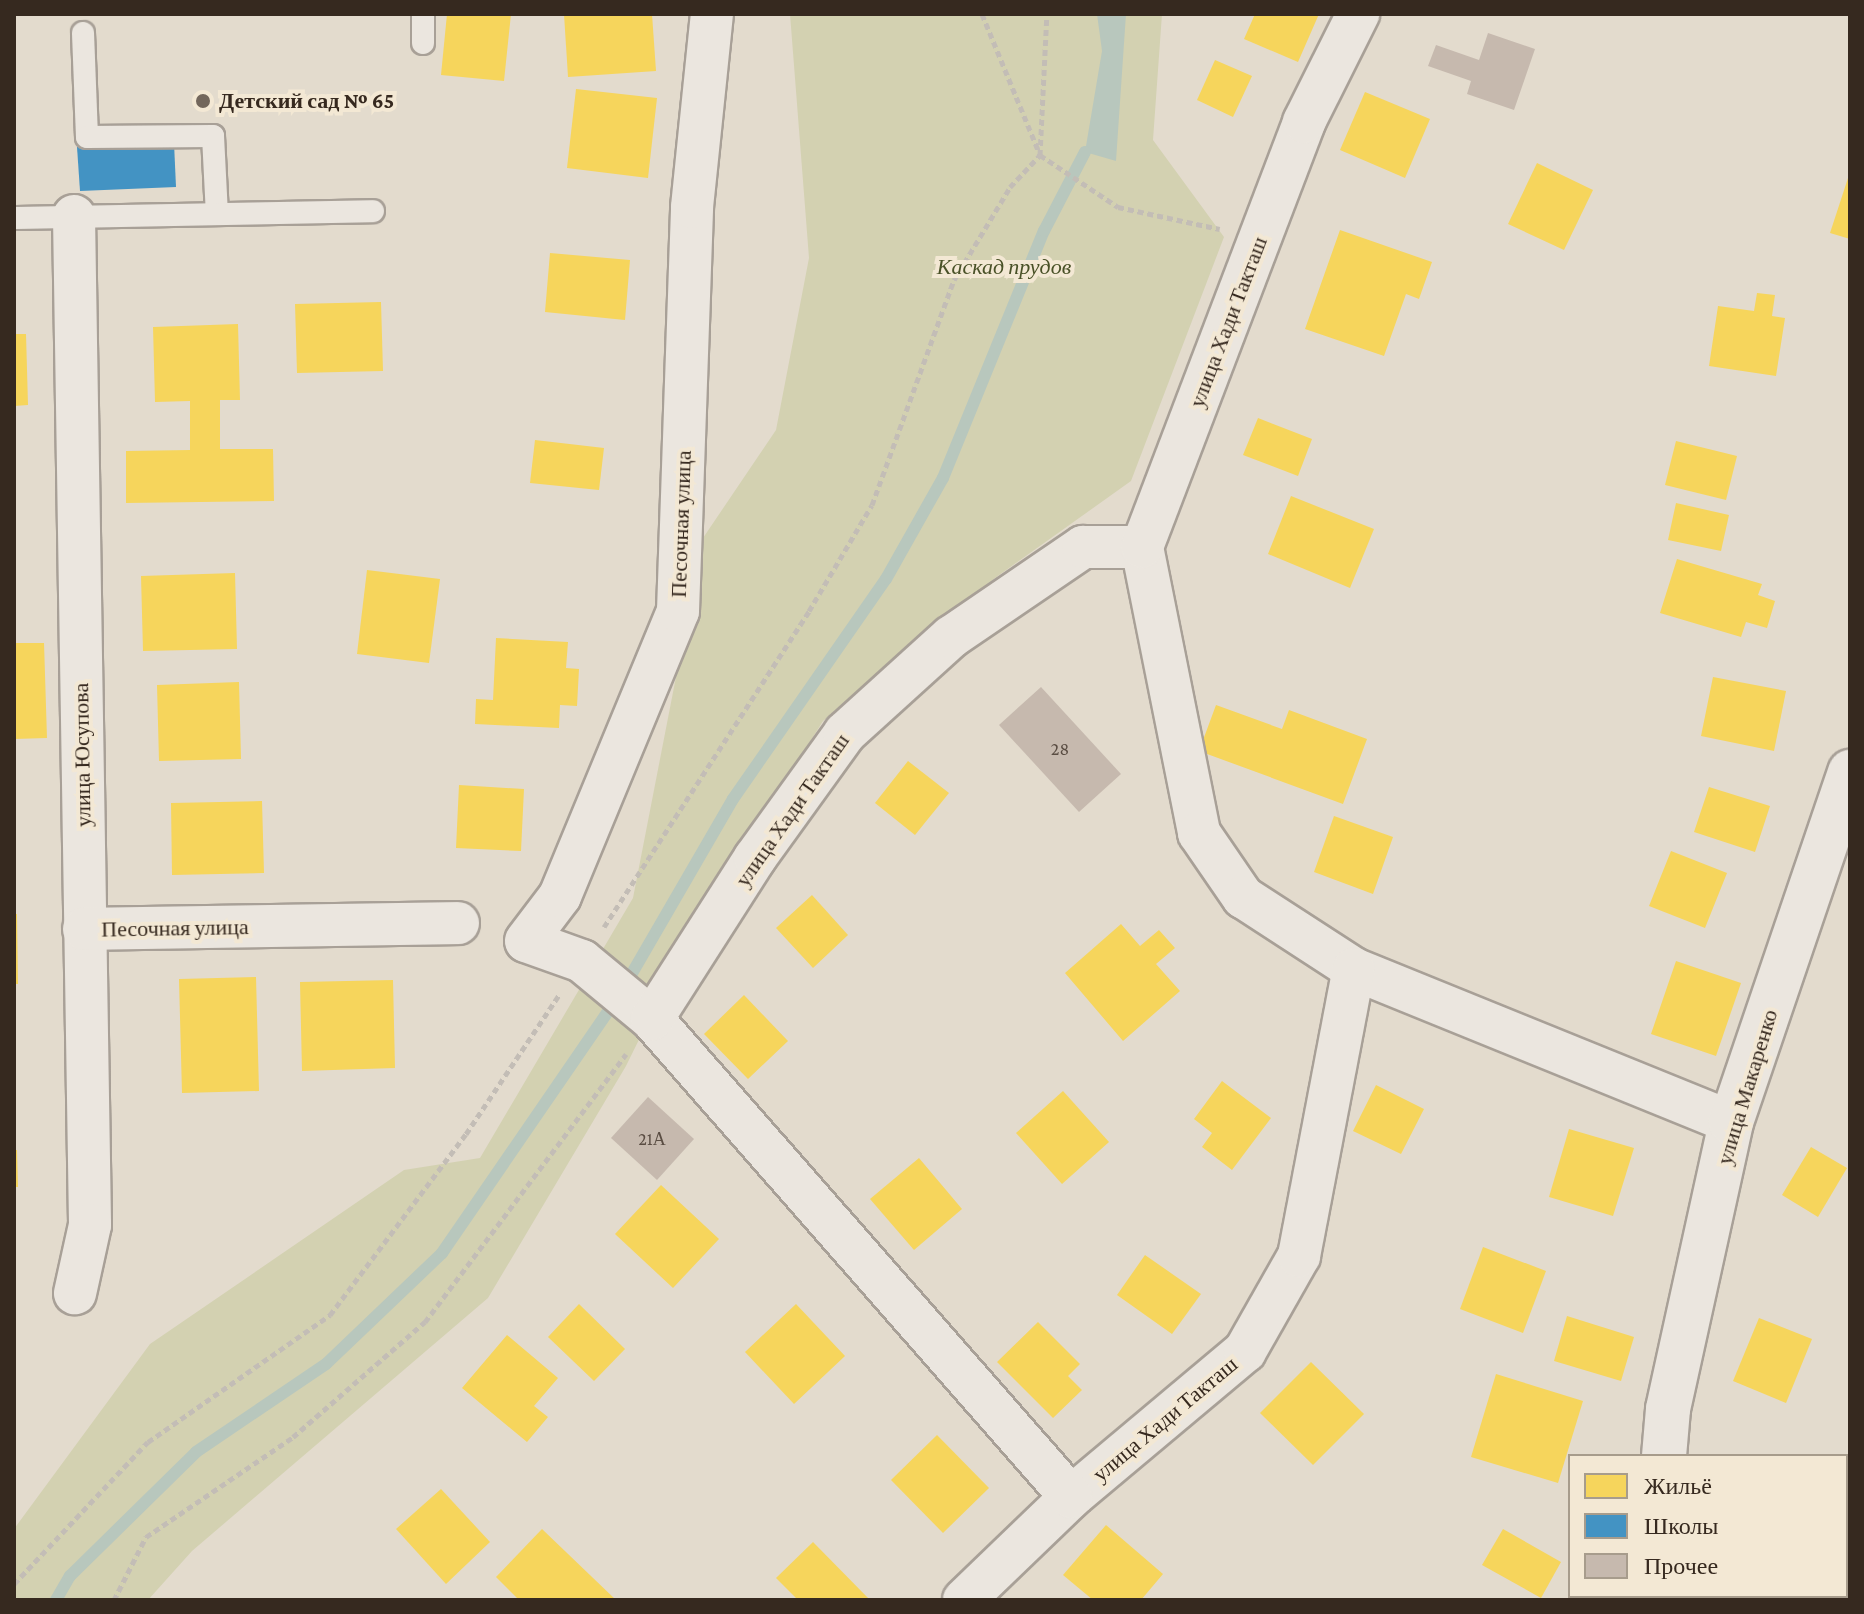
<!DOCTYPE html>
<html>
<head>
<meta charset="utf-8">
<style>
	body { margin:0 }
	#map { position:relative; width:1864px; height:1614px; overflow:hidden; background:#e3dbcd; font-family:"Crimson Pro",serif }
	div>[style] { position:absolute }
	[style*='--x'] { left:calc(var(--x)*1px); top:calc(var(--y)*1px); width:calc(var(--w)*1px); rotate:calc(var(--a)*1deg) }
	.green>* { inset:0; background:#d3d1b1 }
	.water>* { inset:0; background:#b8c7bd }
	.homes>* { inset:0; background:#f6d55c }
	.schools>* { inset:0; background:#4393c3 }
	.stream>* { height:12px; margin:-6px; padding:0 6px; transform-origin:6px; border-radius:6px; background:#b8c7bd }
	.building>* { inset:0; background:#c6b9ae }
	.path>* { height:5px; margin-top:-2.5px; transform-origin:0; background:repeating-linear-gradient(90deg,#c3bdb6 0 6px,transparent 0 10px) }
	.roads { filter:drop-shadow(2px 0 #a8a097) drop-shadow(-2px 0 #a8a097) drop-shadow(0 2px #a8a097) drop-shadow(0 -2px #a8a097) }
	.lane>* { height:22px; margin:-11px; padding:0 11px; transform-origin:11px; border-radius:11px; background:#ebe6df }
	.street>* { height:42px; margin:-21px; padding:0 21px; transform-origin:21px; border-radius:21px; background:#ebe6df }
	.secondary>* { height:44px; margin:-22px; padding:0 22px; transform-origin:22px; border-radius:22px; background:#ebe6df }
	.dots>* { width:22px; height:22px; translate:-50% -50%; box-sizing:border-box; border:4px solid #f3e8d4; border-radius:50% }
	span { translate:-50% -50%; white-space:nowrap; text-align:center; line-height:1.15; -webkit-text-stroke:8px #f3e8d4; paint-order:stroke }
	.number-label { font-size:18px; color:#5a4d43 }
	.number-label span { -webkit-text-stroke-width:0 }
	.poi-label { font-size:22px; color:#36291f; font-weight:700 }
	.left { translate:0 -50%; text-align:left }
	.park-label { font-size:22px; color:#495127; font-style:italic }
	.street-label { font-size:22px; color:#36291f }
	.frame { position:absolute; inset:0; border:16px solid #36291f; pointer-events:none }
	.legend { position:absolute; left:1568px; top:1454px; width:280px; height:144px; box-sizing:border-box; background:#f3e8d4; border:2px solid #a79c8c; margin:0; padding:10px 14px; list-style:none; font-size:24px; color:#36291f }
	.legend li { display:flex; align-items:center; gap:16px; height:40px }
	.legend b { width:40px; border:2px solid #a79c8c }
</style>
</head>
<body>
<div id="map">
	<div class="green">
		<div style="clip-path:polygon(790px 14px,1162px 14px,1153px 140px,1224px 237px,1131px 481px,995px 578px,823px 721px,697px 922px,626px 1066px,488px 1298px,192px 1551px,148px 1600px,14px 1600px,14px 1529px,150px 1344px,404px 1170px,480px 1158px,633px 898px,703px 538px,776px 430px,809px 258px)"></div>
	</div>
	<div class="water">
		<div style="clip-path:polygon(1097px 14px,1126px 14px,1116px 161px,1085px 152px,1102px 51px)"></div>
	</div>
	<div class="homes">
		<div style="clip-path:polygon(447px 14px,511px 14px,504px 81px,441px 75px)"></div>
		<div style="clip-path:polygon(564px 14px,652px 14px,656px 71px,568px 77px)"></div>
		<div style="clip-path:polygon(1255px 14px,1319px 14px,1298px 62px,1244px 39px)"></div>
		<div style="clip-path:polygon(1215px 60px,1252px 76px,1233px 117px,1197px 100px)"></div>
		<div style="clip-path:polygon(576px 89px,657px 98px,648px 178px,567px 168px)"></div>
		<div style="clip-path:polygon(1365px 92px,1430px 119px,1405px 178px,1340px 150px)"></div>
		<div style="clip-path:polygon(1537px 163px,1593px 190px,1564px 250px,1508px 224px)"></div>
		<div style="clip-path:polygon(1849px 175px,1850px 175px,1850px 239px,1830px 233px)"></div>
		<div style="clip-path:polygon(1340px 230px,1432px 262px,1419px 299px,1406px 294px,1384px 356px,1305px 329px)"></div>
		<div style="clip-path:polygon(550px 253px,630px 260px,625px 320px,545px 312px)"></div>
		<div style="clip-path:polygon(1757px 293px,1775px 295px,1772px 316px,1785px 318px,1776px 376px,1709px 366px,1718px 306px,1754px 311px)"></div>
		<div style="clip-path:polygon(381px 302px,383px 371px,297px 373px,295px 304px)"></div>
		<div style="clip-path:polygon(238px 324px,240px 400px,220px 400px,220px 449px,273px 449px,274px 501px,126px 503px,126px 451px,190px 450px,190px 401px,155px 402px,153px 327px)"></div>
		<div style="clip-path:polygon(14px 334px,26px 334px,28px 405px,14px 406px)"></div>
		<div style="clip-path:polygon(1258px 418px,1312px 439px,1298px 476px,1243px 455px)"></div>
		<div style="clip-path:polygon(535px 440px,604px 448px,599px 490px,530px 483px)"></div>
		<div style="clip-path:polygon(1676px 441px,1737px 456px,1726px 500px,1665px 485px)"></div>
		<div style="clip-path:polygon(1291px 496px,1374px 529px,1350px 588px,1268px 554px)"></div>
		<div style="clip-path:polygon(1676px 503px,1729px 515px,1721px 551px,1668px 540px)"></div>
		<div style="clip-path:polygon(1677px 559px,1762px 584px,1758px 595px,1775px 601px,1767px 628px,1746px 622px,1741px 637px,1660px 613px)"></div>
		<div style="clip-path:polygon(367px 570px,440px 579px,429px 663px,357px 654px)"></div>
		<div style="clip-path:polygon(235px 573px,237px 649px,143px 651px,141px 576px)"></div>
		<div style="clip-path:polygon(496px 638px,568px 642px,566px 668px,579px 669px,577px 706px,560px 705px,559px 728px,475px 724px,476px 699px,493px 700px)"></div>
		<div style="clip-path:polygon(14px 643px,44px 643px,47px 738px,14px 739px)"></div>
		<div style="clip-path:polygon(1713px 677px,1786px 691px,1774px 751px,1701px 736px)"></div>
		<div style="clip-path:polygon(239px 682px,241px 759px,159px 761px,157px 685px)"></div>
		<div style="clip-path:polygon(1216px 705px,1282px 729px,1289px 710px,1367px 739px,1343px 804px,1199px 751px)"></div>
		<div style="clip-path:polygon(908px 761px,949px 793px,915px 835px,875px 803px)"></div>
		<div style="clip-path:polygon(459px 785px,524px 789px,521px 851px,456px 848px)"></div>
		<div style="clip-path:polygon(1709px 787px,1770px 806px,1755px 852px,1694px 832px)"></div>
		<div style="clip-path:polygon(262px 801px,264px 873px,172px 875px,171px 803px)"></div>
		<div style="clip-path:polygon(1334px 816px,1393px 837px,1373px 894px,1314px 872px)"></div>
		<div style="clip-path:polygon(1671px 851px,1727px 873px,1705px 928px,1649px 906px)"></div>
		<div style="clip-path:polygon(812px 895px,848px 935px,813px 968px,776px 928px)"></div>
		<div style="clip-path:polygon(14px 914px,17px 914px,18px 984px,14px 984px)"></div>
		<div style="clip-path:polygon(1121px 924px,1140px 946px,1159px 930px,1175px 948px,1156px 964px,1180px 991px,1123px 1041px,1065px 973px)"></div>
		<div style="clip-path:polygon(1676px 961px,1741px 983px,1716px 1056px,1651px 1034px)"></div>
		<div style="clip-path:polygon(256px 977px,259px 1091px,182px 1093px,179px 979px)"></div>
		<div style="clip-path:polygon(393px 980px,395px 1068px,302px 1071px,300px 982px)"></div>
		<div style="clip-path:polygon(744px 995px,788px 1041px,748px 1079px,704px 1034px)"></div>
		<div style="clip-path:polygon(1222px 1081px,1271px 1118px,1232px 1170px,1202px 1147px,1212px 1133px,1194px 1119px)"></div>
		<div style="clip-path:polygon(1376px 1085px,1424px 1109px,1401px 1154px,1353px 1131px)"></div>
		<div style="clip-path:polygon(1063px 1091px,1109px 1142px,1062px 1184px,1016px 1133px)"></div>
		<div style="clip-path:polygon(1569px 1129px,1634px 1148px,1613px 1216px,1549px 1197px)"></div>
		<div style="clip-path:polygon(1811px 1147px,1847px 1168px,1818px 1217px,1782px 1195px)"></div>
		<div style="clip-path:polygon(14px 1150px,17px 1150px,18px 1187px,14px 1187px)"></div>
		<div style="clip-path:polygon(919px 1158px,962px 1209px,914px 1250px,870px 1199px)"></div>
		<div style="clip-path:polygon(661px 1185px,719px 1239px,673px 1288px,615px 1234px)"></div>
		<div style="clip-path:polygon(1483px 1247px,1546px 1271px,1523px 1333px,1460px 1309px)"></div>
		<div style="clip-path:polygon(1145px 1255px,1201px 1294px,1172px 1334px,1117px 1295px)"></div>
		<div style="clip-path:polygon(579px 1304px,625px 1349px,594px 1381px,548px 1337px)"></div>
		<div style="clip-path:polygon(796px 1304px,845px 1356px,794px 1404px,745px 1352px)"></div>
		<div style="clip-path:polygon(1567px 1316px,1634px 1337px,1621px 1381px,1554px 1361px)"></div>
		<div style="clip-path:polygon(1759px 1318px,1812px 1339px,1786px 1403px,1733px 1381px)"></div>
		<div style="clip-path:polygon(1038px 1322px,1080px 1364px,1068px 1376px,1082px 1390px,1053px 1418px,997px 1362px)"></div>
		<div style="clip-path:polygon(507px 1335px,558px 1378px,534px 1406px,548px 1417px,527px 1442px,462px 1388px)"></div>
		<div style="clip-path:polygon(1311px 1362px,1364px 1414px,1313px 1465px,1260px 1413px)"></div>
		<div style="clip-path:polygon(1496px 1374px,1583px 1401px,1558px 1483px,1471px 1457px)"></div>
		<div style="clip-path:polygon(937px 1435px,989px 1488px,943px 1533px,891px 1480px)"></div>
		<div style="clip-path:polygon(441px 1489px,490px 1542px,446px 1584px,396px 1529px)"></div>
		<div style="clip-path:polygon(1106px 1525px,1163px 1574px,1141px 1600px,1093px 1600px,1063px 1575px)"></div>
		<div style="clip-path:polygon(542px 1529px,616px 1600px,519px 1600px,496px 1577px)"></div>
		<div style="clip-path:polygon(1503px 1529px,1561px 1562px,1541px 1598px,1482px 1565px)"></div>
		<div style="clip-path:polygon(813px 1542px,870px 1600px,798px 1600px,776px 1578px)"></div>
	</div>
	<div class="schools">
		<div style="clip-path:polygon(174px 143px,176px 187px,80px 191px,77px 147px)"></div>
	</div>
	<div class="stream">
		<div style="--x:56;--y:1600;--w:28;--a:-60"></div>
		<div style="--x:70;--y:1576;--w:177;--a:-44.5"></div>
		<div style="--x:196;--y:1452;--w:157;--a:-34.1"></div>
		<div style="--x:326;--y:1364;--w:161;--a:-43.7"></div>
		<div style="--x:442;--y:1253;--w:314;--a:-55.5"></div>
		<div style="--x:620;--y:994;--w:225;--a:-59.9"></div>
		<div style="--x:733;--y:799;--w:268;--a:-55.2"></div>
		<div style="--x:886;--y:579;--w:116;--a:-60.6"></div>
		<div style="--x:943;--y:478;--w:267;--a:-67.8"></div>
		<div style="--x:1044;--y:231;--w:89;--a:-62.6"></div>
	</div>
	<div class="building">
		<div style="clip-path:polygon(1488px 33px,1535px 49px,1514px 110px,1467px 94px,1471px 81px,1428px 66px,1436px 45px,1479px 60px)"></div>
		<div style="clip-path:polygon(1041px 687px,1121px 774px,1079px 812px,999px 725px)"></div>
		<div style="clip-path:polygon(648px 1097px,694px 1139px,657px 1180px,611px 1138px)"></div>
	</div>
	<div class="path">
		<div style="--x:982;--y:14;--w:152;--a:67.6"></div>
		<div style="--x:1040;--y:155;--w:94;--a:33.7"></div>
		<div style="--x:1118;--y:207;--w:104;--a:12.2"></div>
		<div style="--x:604;--y:927;--w:377;--a:-57"></div>
		<div style="--x:809;--y:611;--w:123;--a:-59.3"></div>
		<div style="--x:872;--y:505;--w:239;--a:-70"></div>
		<div style="--x:954;--y:280;--w:109;--a:-58.9"></div>
		<div style="--x:1010;--y:187;--w:44;--a:-46.8"></div>
		<div style="--x:1040;--y:155;--w:141;--a:-87.2"></div>
		<div style="--x:14;--y:1584;--w:195;--a:-46.7"></div>
		<div style="--x:148;--y:1442;--w:222;--a:-34.9"></div>
		<div style="--x:330;--y:1315;--w:226;--a:-53.1"></div>
		<div style="--x:466;--y:1134;--w:167;--a:-56.2"></div>
		<div style="--x:114;--y:1600;--w:71;--a:-63.1"></div>
		<div style="--x:146;--y:1537;--w:178;--a:-34.2"></div>
		<div style="--x:293;--y:1437;--w:175;--a:-41.1"></div>
		<div style="--x:425;--y:1322;--w:335;--a:-53.1"></div>
	</div>
	<div class="roads">
		<div class="lane">
			<div style="--x:83;--y:33;--w:104;--a:87.8"></div>
			<div style="--x:87;--y:137;--w:126;--a:-0.5"></div>
			<div style="--x:213;--y:136;--w:78;--a:87.1"></div>
			<div style="--x:423;--y:43;--w:29;--a:-90"></div>
			<div style="--x:14;--y:218;--w:359;--a:-1.1"></div>
		</div>
		<div class="street">
			<div style="--x:74;--y:216;--w:1009;--a:89.09"></div>
			<div style="--x:90;--y:1225;--w:70;--a:102.4"></div>
			<div style="--x:1142;--y:547;--w:292;--a:78.7"></div>
			<div style="--x:1199;--y:833;--w:78;--a:55.5"></div>
			<div style="--x:1243;--y:897;--w:132;--a:33"></div>
			<div style="--x:1354;--y:969;--w:407;--a:22.1"></div>
			<div style="--x:84;--y:929;--w:374;--a:-0.9"></div>
			<div style="--x:652;--y:1019;--w:91;--a:-140.4"></div>
			<div style="--x:582;--y:961;--w:59;--a:-160.3"></div>
			<div style="--x:526;--y:941;--w:56;--a:-52.9"></div>
			<div style="--x:560;--y:896;--w:308;--a:-67.5"></div>
			<div style="--x:678;--y:611;--w:404;--a:-88"></div>
			<div style="--x:692;--y:207;--w:194;--a:-84.1"></div>
			<div style="--x:1071;--y:1497;--w:227;--a:-40"></div>
			<div style="--x:1245;--y:1351;--w:109;--a:-60.4"></div>
			<div style="--x:1299;--y:1256;--w:292;--a:-79.2"></div>
			<div style="--x:964;--y:1600;--w:149;--a:-43.9"></div>
			<div style="--x:1071;--y:1497;--w:636;--a:-131.24"></div>
			<div style="--x:652;--y:1019;--w:191;--a:-57.4"></div>
			<div style="--x:755;--y:858;--w:154;--a:-54.2"></div>
			<div style="--x:845;--y:733;--w:143;--a:-42.2"></div>
			<div style="--x:951;--y:637;--w:160;--a:-34.3"></div>
			<div style="--x:1083;--y:547;--w:59;--a:0"></div>
			<div style="--x:1142;--y:547;--w:455;--a:-69.1"></div>
			<div style="--x:1304;--y:122;--w:121;--a:-63.4"></div>
			<div style="--x:1604;--y:1600;--w:4;--a:-63"></div>
		</div>
		<div class="secondary">
			<div style="--x:1664;--y:1456;--w:47;--a:-85.1"></div>
			<div style="--x:1668;--y:1409;--w:294;--a:-77.6"></div>
			<div style="--x:1731;--y:1122;--w:370;--a:-71.2"></div>
			<div style="--x:1714;--y:1596;--w:4;--a:63"></div>
		</div>
	</div>
	<div class="dots">
		<div style="left:203px;top:101px;background:#73675c"></div>
	</div>
	<div class="number-label">
		<span style="left:1060px;top:749px">28</span>
		<span style="left:652px;top:1139px">21А</span>
	</div>
	<div class="poi-label">
		<span class="left" style="left:219px;top:101px">Детский сад № 65</span>
	</div>
	<div class="park-label">
		<span style="left:1004px;top:267px">Каскад прудов</span>
	</div>
	<div class="street-label">
		<span style="left:1228px;top:322px;rotate:-69deg">улица Хади Такташ</span>
		<span style="left:681px;top:524px;rotate:-88deg">Песочная улица</span>
		<span style="left:82px;top:755px;rotate:-91deg">улица Юсупова</span>
		<span style="left:792px;top:810px;rotate:-55deg">улица Хади Такташ</span>
		<span style="left:175px;top:928px;rotate:-1deg">Песочная улица</span>
		<span style="left:1747px;top:1087px;rotate:-73deg">улица Макаренко</span>
		<span style="left:1165px;top:1419px;rotate:-40deg">улица Хади Такташ</span>
	</div>
	<div class="frame"></div>
	<ul class="legend">
	<li><b style="height:22px;background:#f6d55c"></b>Жильё</li>
	<li><b style="height:22px;background:#4393c3"></b>Школы</li>
	<li><b style="height:22px;background:#c6b9ae"></b>Прочее</li>
	</ul>
</div>
</body>
</html>
